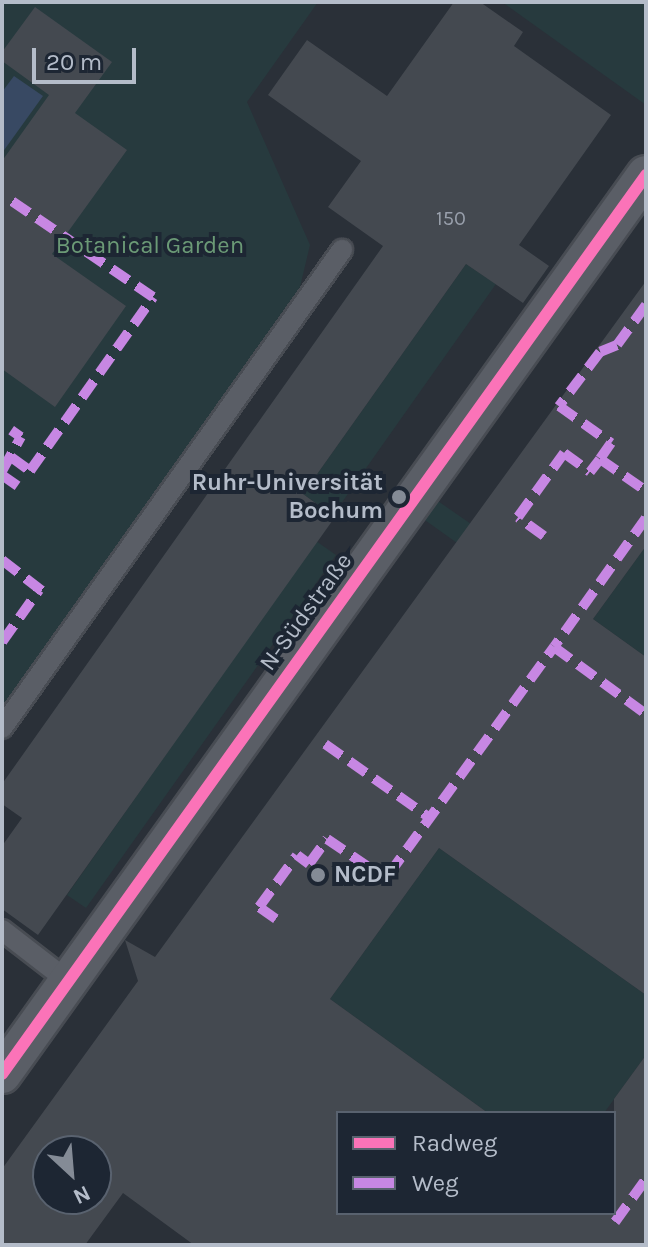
<!DOCTYPE html>
<html>
<head>
<meta charset="utf-8">
<style>
	body { margin:0 }
	#map { position:relative; width:648px; height:1247px; overflow:hidden; background:#2a3038; font-family:Karla,sans-serif }
	div>[style] { position:absolute }
	[style*='--x'] { left:calc(var(--x)*1px); top:calc(var(--y)*1px); width:calc(var(--w)*1px); rotate:calc(var(--a)*1deg) }
	.green>* { inset:0; background:#273a3e }
	.water>* { inset:0; background:#384963 }
	.building>* { inset:0; background:#444950 }
	.roads { filter:drop-shadow(2px 0 #484c53) drop-shadow(-2px 0 #484c53) drop-shadow(0 2px #484c53) drop-shadow(0 -2px #484c53) }
	.lane>* { height:20px; margin:-10px; padding:0 10px; transform-origin:10px; border-radius:10px; background:#5a5e66 }
	.street>* { height:38px; margin:-19px; padding:0 19px; transform-origin:19px; border-radius:19px; background:#5a5e66 }
	.quiet>* { height:10px; margin-top:-5px; transform-origin:0; background:repeating-linear-gradient(90deg,#c787e3 0 20px,transparent 0 30px) }
	.cycleway>* { height:12px; margin:-6px; padding:0 6px; transform-origin:6px; border-radius:6px; background:#fb73b8 }
	.dots>* { width:22px; height:22px; translate:-50% -50%; box-sizing:border-box; border:4px solid #1d2633; border-radius:50% }
	span { translate:-50% -50%; white-space:nowrap; text-align:center; line-height:1.15; -webkit-text-stroke:8px #1d2633; paint-order:stroke }
	.number-label { font-size:20px; color:#989fab }
	.number-label span { -webkit-text-stroke-width:0 }
	.park-label { font-size:24px; color:#6b9a76 }
	.poi-label { font-size:24px; color:#b4bcc9; font-weight:700 }
	.right { translate:-100% -50%; text-align:right }
	.left { translate:0 -50%; text-align:left }
	.street-label { font-size:24px; color:#b4bcc9 }
	.frame { position:absolute; inset:0; border:4px solid #b4bcc9; pointer-events:none }
	.legend { position:absolute; left:336px; top:1111px; width:280px; height:104px; box-sizing:border-box; background:#1d2633; border:2px solid #59626f; margin:0; padding:10px 14px; list-style:none; font-size:24px; color:#b4bcc9 }
	.legend li { display:flex; align-items:center; gap:16px; height:40px }
	.legend b { width:40px; border:2px solid #59626f }
	.north { position:absolute; left:32px; top:1135px; width:80px; height:80px; box-sizing:border-box; background:#1d2633; border:2px solid #59626f; border-radius:50%; rotate:154deg; font-size:22px; font-weight:700; line-height:32px; text-align:center; color:#b4bcc9 }
	.north::after { content:''; display:block; margin:auto; width:28px; height:36px; background:#848b96; clip-path:polygon(50% 0,100% 100%,50% 72%,0 100%) }
	.scale { position:absolute; left:32px; top:48px; width:104px; height:36px; box-sizing:border-box; border:4px solid #b4bcc9; border-top:0; padding-left:10px; font-size:24px; line-height:28px; white-space:nowrap; color:#b4bcc9; -webkit-text-stroke:6px #1d2633; paint-order:stroke }
</style>
</head>
<body>
<div id="map">
	<div class="green">
		<div style="clip-path:polygon(2px 2px,318px 2px,247px 102px,310px 245px,300px 287px,2px 708px)"></div>
		<div style="clip-path:polygon(502px 2px,646px 2px,646px 105px)"></div>
		<div style="clip-path:polygon(466px 264px,496px 284px,333px 515px,303px 494px)"></div>
		<div style="clip-path:polygon(435px 499px,471px 524px,457px 543px,422px 518px)"></div>
		<div style="clip-path:polygon(316px 541px,336px 555px,86px 908px,67px 895px)"></div>
		<div style="clip-path:polygon(646px 546px,646px 657px,593px 619px)"></div>
		<div style="clip-path:polygon(439px 848px,646px 995px,646px 1055px,604px 1113px,488px 1113px,330px 999px)"></div>
	</div>
	<div class="water">
		<div style="clip-path:polygon(14px 76px,43px 96px,2px 153px,2px 92px)"></div>
	</div>
	<div class="building">
		<div style="clip-path:polygon(454px 2px,480px 2px,523px 32px,514px 46px,611px 115px,519px 245px,549px 266px,523px 303px,466px 264px,303px 494px,335px 517px,38px 935px,2px 909px,2px 846px,22px 818px,2px 804px,2px 784px,383px 246px,328px 207px,361px 161px,268px 95px,307px 40px,387px 96px)"></div>
		<div style="clip-path:polygon(35px 7px,112px 62px,75px 113px,127px 150px,52px 254px,126px 306px,55px 407px,2px 369px,2px 161px,49px 95px,2px 61px,2px 52px)"></div>
		<div style="clip-path:polygon(evenodd,646px 281px,646px 546px,593px 619px,646px 657px,646px 995px,439px 848px,330px 999px,488px 1113px,338px 1113px,338px 1213px,614px 1213px,614px 1099px,646px 1055px,646px 1245px,194px 1245px,123px 1193px,85px 1245px,2px 1245px,2px 1169px,138px 981px,125px 940px,155px 957px,646px 281px,48px 1151px,96px 1151px,96px 1199px,48px 1199px,48px 1151px)"></div>
	</div>
	<div class="roads">
		<div class="lane">
			<div style="--x:2;--y:728;--w:587;--a:-54.58"></div>
			<div style="--x:2;--y:930;--w:83;--a:37.7"></div>
		</div>
		<div class="street">
			<div style="--x:2;--y:1074;--w:1106;--a:-54.38"></div>
		</div>
	</div>
	<div class="quiet">
		<div style="--x:646;--y:305;--w:49;--a:125.9"></div>
		<div style="--x:617;--y:345;--w:18;--a:158"></div>
		<div style="--x:600;--y:352;--w:68;--a:127.2"></div>
		<div style="--x:559;--y:406;--w:64;--a:35.4"></div>
		<div style="--x:611;--y:443;--w:19;--a:125"></div>
		<div style="--x:600;--y:459;--w:56;--a:34.8"></div>
		<div style="--x:11;--y:457;--w:24;--a:36"></div>
		<div style="--x:30;--y:471;--w:213;--a:-54.7"></div>
		<div style="--x:153;--y:297;--w:171;--a:-145.8"></div>
		<div style="--x:2;--y:471;--w:39;--a:-61"></div>
		<div style="--x:21;--y:437;--w:12;--a:-145"></div>
		<div style="--x:2;--y:475;--w:19;--a:35"></div>
		<div style="--x:646;--y:518;--w:158;--a:125.5"></div>
		<div style="--x:554;--y:647;--w:114;--a:36.1"></div>
		<div style="--x:544;--y:536;--w:32;--a:-144"></div>
		<div style="--x:518;--y:517;--w:79;--a:-54.3"></div>
		<div style="--x:564;--y:453;--w:32;--a:36"></div>
		<div style="--x:590;--y:472;--w:16;--a:-52"></div>
		<div style="--x:2;--y:560;--w:56;--a:37.7"></div>
		<div style="--x:2;--y:642;--w:64;--a:-54.6"></div>
		<div style="--x:325;--y:744;--w:128;--a:35.2"></div>
		<div style="--x:389;--y:874;--w:281;--a:-54"></div>
		<div style="--x:276;--y:919;--w:21;--a:-145"></div>
		<div style="--x:259;--y:907;--w:64;--a:-53.8"></div>
		<div style="--x:297;--y:855;--w:15;--a:37"></div>
		<div style="--x:309;--y:864;--w:31;--a:-54"></div>
		<div style="--x:327;--y:839;--w:48;--a:34"></div>
		<div style="--x:615;--y:1222;--w:53;--a:-54.2"></div>
	</div>
	<div class="cycleway">
		<div style="--x:2;--y:1074;--w:1106;--a:-54.38"></div>
	</div>
	<div class="dots">
		<div style="left:399px;top:497px;background:#848b96"></div>
		<div style="left:318px;top:875px;background:#848b96"></div>
	</div>
	<div class="number-label">
		<span style="left:451px;top:218px">150</span>
	</div>
	<div class="park-label">
		<span style="left:150px;top:246px">Botanical Garden</span>
	</div>
	<div class="poi-label">
		<span class="right" style="left:383px;top:497px">Ruhr-Universität<br>Bochum</span>
		<span class="left" style="left:334px;top:875px">NCDF</span>
	</div>
	<div class="street-label">
		<span style="left:306px;top:612px;rotate:-54deg">N-Südstraße</span>
	</div>
	<div class="frame"></div>
	<ul class="legend">
	<li><b style="height:10px;background:#fb73b8"></b>Radweg</li>
	<li><b style="height:10px;background:#c787e3"></b>Weg</li>
	</ul>
	<div class="north">N</div>
	<div class="scale">20 m</div>
</div>
</body>
</html>
